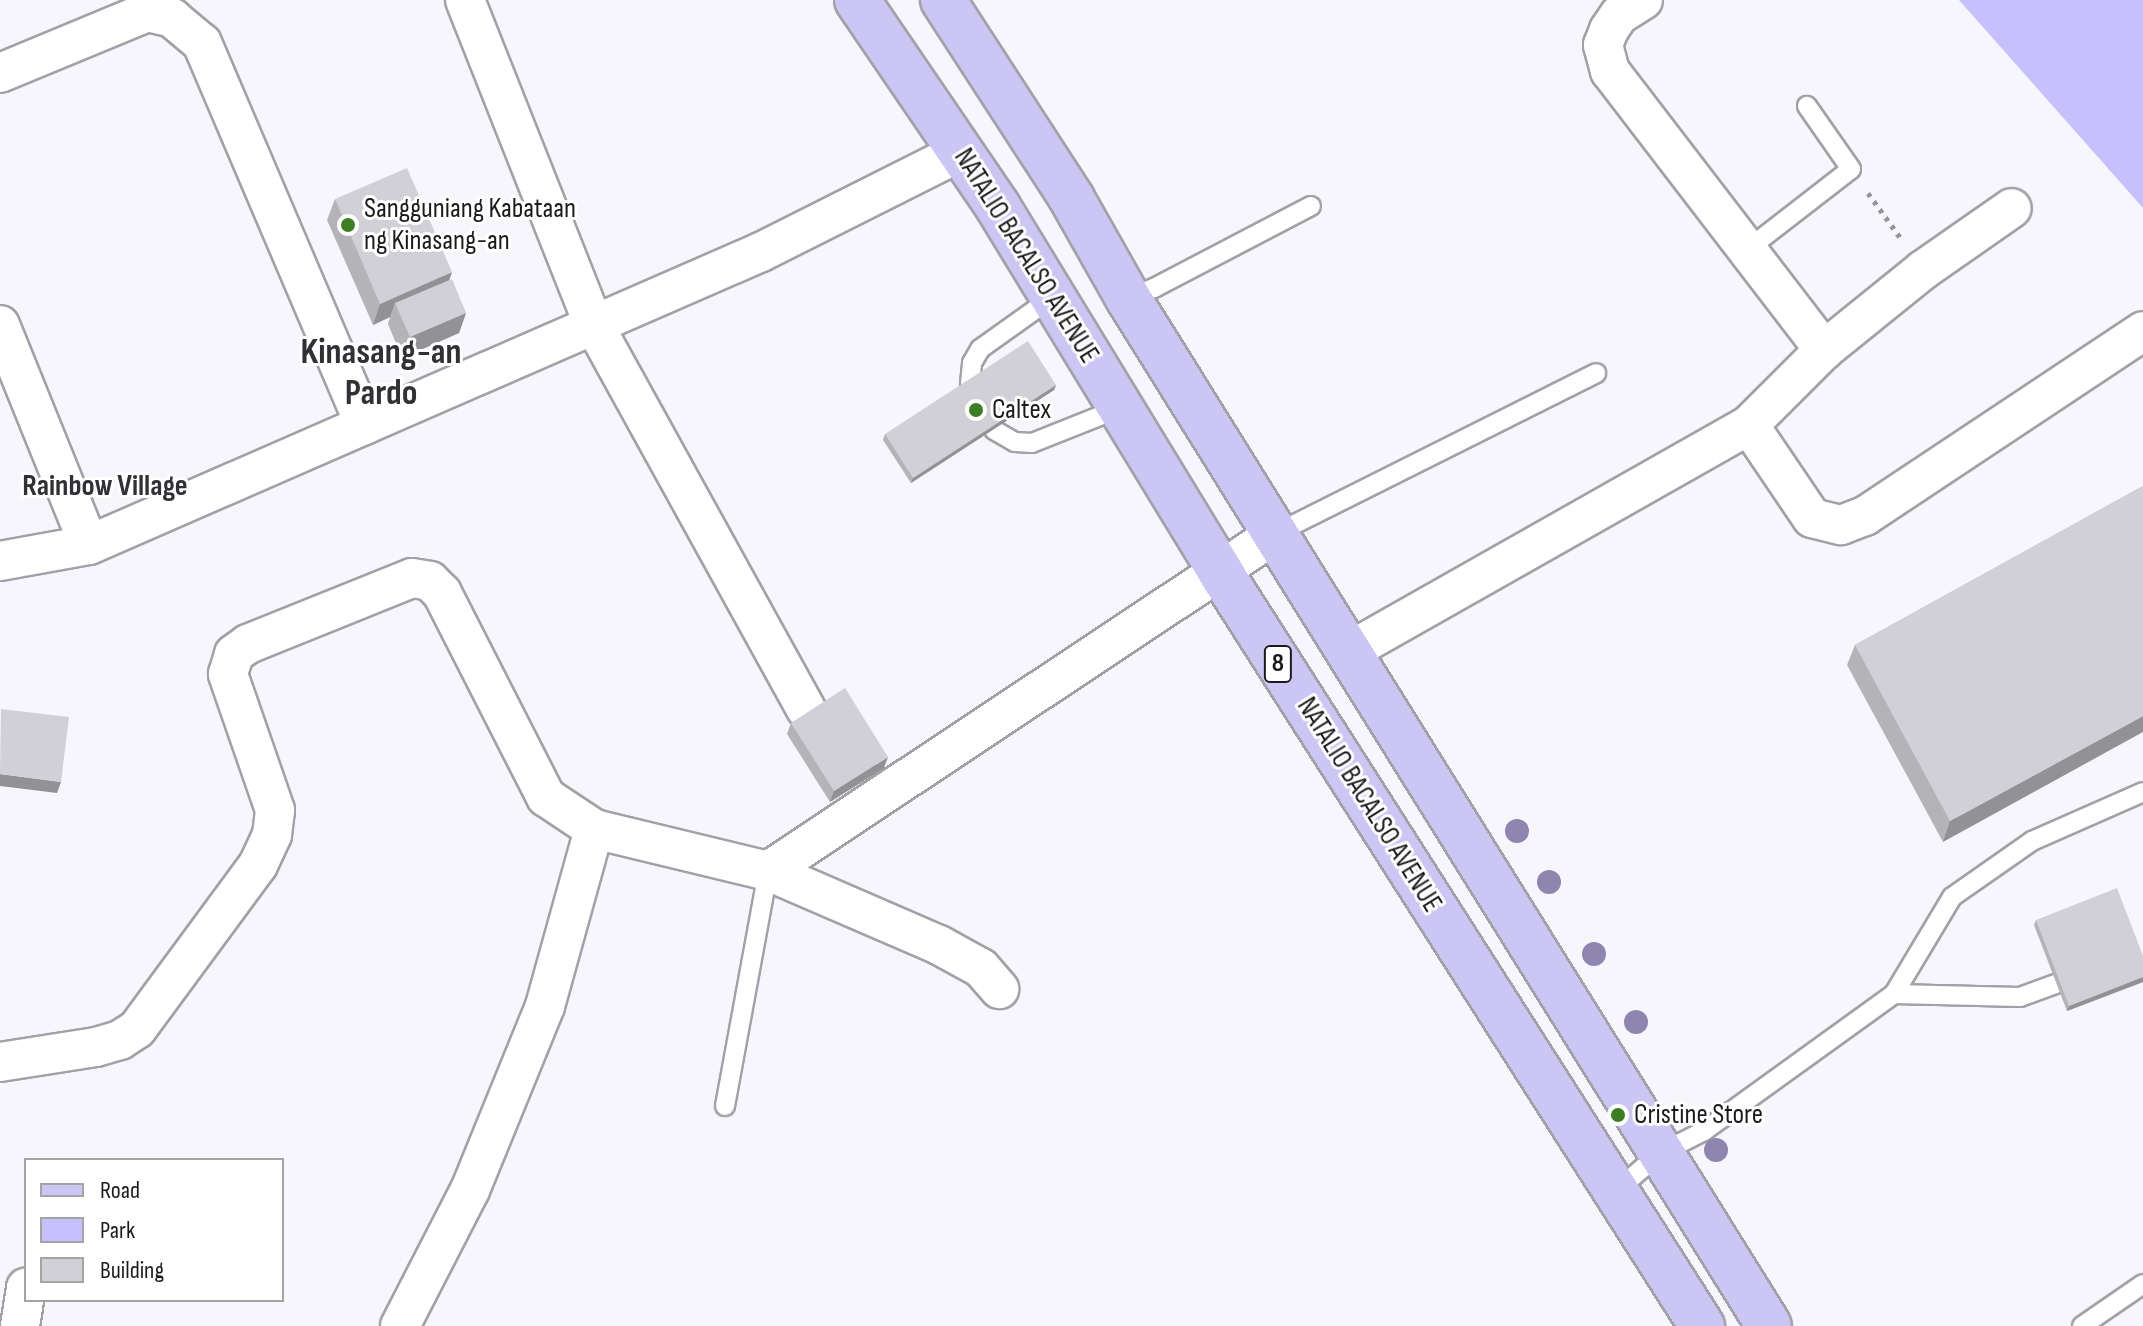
<!DOCTYPE html>
<html>
<head>
<meta charset="utf-8">
<style>
	body { margin:0 }
	#map { position:relative; width:2143px; height:1326px; overflow:hidden; background:#f7f6fd; font-family:"Sofia Sans Condensed",sans-serif }
	div>[style] { position:absolute }
	[style*='--x'] { left:calc(var(--x)*1px); top:calc(var(--y)*1px); width:calc(var(--w)*1px); rotate:calc(var(--a)*1deg) }
	.green>* { inset:0; background:#c6c1fc }
	.path>* { height:5px; margin-top:-2.5px; transform-origin:0; background:repeating-linear-gradient(90deg,#949399 0 4px,transparent 0 10px) }
	.roads { filter:drop-shadow(2px 0 #a2a1a7) drop-shadow(-2px 0 #a2a1a7) drop-shadow(0 2px #a2a1a7) drop-shadow(0 -2px #a2a1a7) }
	.lane>* { height:18px; margin:-9px; padding:0 9px; transform-origin:9px; border-radius:9px; background:#fff }
	.street>* { height:38px; margin:-19px; padding:0 19px; transform-origin:19px; border-radius:19px; background:#fff }
	.primary>* { height:44px; margin:-22px; padding:0 22px; transform-origin:22px; border-radius:22px; background:#cbc6f4 }
	.trees>* { width:24px; height:24px; margin:-12px; border-radius:50%; background:#8e85b1 }
	.wall>* { inset:0; background:#b3b3b8 }
	.shaded-wall>* { inset:0; background:#929296 }
	.building>* { inset:0; background:#d0d0d6 }
	.dots>* { width:22px; height:22px; translate:-50% -50%; box-sizing:border-box; border:4px solid #fff; border-radius:50% }
	span { translate:-50% -50%; white-space:nowrap; text-align:center; line-height:1.15; -webkit-text-stroke:6px #fff; paint-order:stroke }
	.shield-label span { padding:2px 6px; background:#fff; border:2px solid; border-radius:6px; -webkit-text-stroke-width:0 }
	.shield-label { font-size:26px; color:#1b1b1e; font-weight:700 }
	.poi-label { font-size:28px; color:#1b1b1e }
	.left { translate:0 -50%; text-align:left }
	.street-label { font-size:28px; color:#1b1b1e }
	.neighbourhood-label { font-size:30px; color:#313035; font-weight:700 }
	.district-label { font-size:36px; color:#313035; font-weight:700 }
	.legend { position:absolute; left:24px; top:1158px; width:260px; height:144px; box-sizing:border-box; background:#fff; border:2px solid #a4a4a5; margin:0; padding:10px 14px; list-style:none; font-size:24px; color:#1b1b1e }
	.legend li { display:flex; align-items:center; gap:16px; height:40px }
	.legend b { width:40px; border:2px solid #a4a4a5 }
</style>
</head>
<body>
<div id="map">
	<div class="green">
		<div style="clip-path:polygon(1959px 0,2143px 0,2143px 208px)"></div>
	</div>
	<div class="path">
		<div style="--x:1868;--y:193;--w:58;--a:54.1"></div>
	</div>
	<div class="roads">
		<div class="lane">
			<div style="--x:1748;--y:249;--w:130;--a:-37.8"></div>
			<div style="--x:1851;--y:169;--w:77;--a:-124.9"></div>
			<div style="--x:1128;--y:298;--w:28;--a:-21"></div>
			<div style="--x:1154;--y:288;--w:177;--a:-27.6"></div>
			<div style="--x:970;--y:383;--w:20;--a:-84"></div>
			<div style="--x:972;--y:363;--w:16;--a:-60"></div>
			<div style="--x:980;--y:349;--w:90;--a:-35.5"></div>
			<div style="--x:994;--y:430;--w:24;--a:30"></div>
			<div style="--x:1015;--y:442;--w:17;--a:3"></div>
			<div style="--x:1032;--y:443;--w:95;--a:-21.7"></div>
			<div style="--x:1277;--y:533;--w:357;--a:-26.6"></div>
			<div style="--x:1894;--y:994;--w:126;--a:1.4"></div>
			<div style="--x:2020;--y:997;--w:64;--a:-20.1"></div>
			<div style="--x:725;--y:1106;--w:239;--a:-79.6"></div>
			<div style="--x:1616;--y:1191;--w:57;--a:-40.7"></div>
			<div style="--x:1659;--y:1154;--w:51;--a:-27.1"></div>
			<div style="--x:1704;--y:1131;--w:234;--a:-35.8"></div>
			<div style="--x:1894;--y:994;--w:113;--a:-59.1"></div>
			<div style="--x:1952;--y:897;--w:98;--a:-35"></div>
			<div style="--x:2032;--y:841;--w:121;--a:-23.8"></div>
			<div style="--x:2082;--y:1326;--w:74;--a:-34.5"></div>
		</div>
		<div class="street">
			<div style="--x:465;--y:0;--w:350;--a:68.4"></div>
			<div style="--x:594;--y:325;--w:439;--a:61.1"></div>
			<div style="--x:1643;--y:0;--w:28;--a:148"></div>
			<div style="--x:1619;--y:15;--w:18;--a:124"></div>
			<div style="--x:1609;--y:30;--w:16;--a:112"></div>
			<div style="--x:1603;--y:45;--w:27;--a:75"></div>
			<div style="--x:1610;--y:71;--w:352;--a:52.5"></div>
			<div style="--x:0;--y:73;--w:159;--a:-22.5"></div>
			<div style="--x:147;--y:12;--w:26;--a:13"></div>
			<div style="--x:172;--y:18;--w:39;--a:40"></div>
			<div style="--x:202;--y:43;--w:415;--a:66.9"></div>
			<div style="--x:0;--y:325;--w:237;--a:68"></div>
			<div style="--x:1749;--y:425;--w:112;--a:55.9"></div>
			<div style="--x:1812;--y:518;--w:30;--a:14"></div>
			<div style="--x:1841;--y:525;--w:26;--a:-21"></div>
			<div style="--x:1865;--y:516;--w:334;--a:-33.6"></div>
			<div style="--x:0;--y:561;--w:90;--a:-10.2"></div>
			<div style="--x:89;--y:545;--w:733;--a:-23.56"></div>
			<div style="--x:761;--y:252;--w:225;--a:-26.7"></div>
			<div style="--x:1348;--y:652;--w:461;--a:-29.5"></div>
			<div style="--x:1749;--y:425;--w:106;--a:-45"></div>
			<div style="--x:1824;--y:350;--w:127;--a:-38.9"></div>
			<div style="--x:1923;--y:270;--w:108;--a:-34.9"></div>
			<div style="--x:768;--y:871;--w:186;--a:23.4"></div>
			<div style="--x:939;--y:945;--w:48;--a:28.7"></div>
			<div style="--x:981;--y:968;--w:28;--a:49"></div>
			<div style="--x:0;--y:1062;--w:97;--a:-8.9"></div>
			<div style="--x:96;--y:1047;--w:25;--a:-16"></div>
			<div style="--x:120;--y:1040;--w:20;--a:-33"></div>
			<div style="--x:137;--y:1029;--w:204;--a:-53.6"></div>
			<div style="--x:258;--y:865;--w:33;--a:-65"></div>
			<div style="--x:272;--y:835;--w:25;--a:-83"></div>
			<div style="--x:275;--y:810;--w:144;--a:-109.1"></div>
			<div style="--x:228;--y:674;--w:21;--a:-73"></div>
			<div style="--x:234;--y:654;--w:17;--a:-36"></div>
			<div style="--x:248;--y:644;--w:177;--a:-21.9"></div>
			<div style="--x:412;--y:578;--w:18;--a:9"></div>
			<div style="--x:430;--y:581;--w:17;--a:45"></div>
			<div style="--x:442;--y:593;--w:229;--a:63"></div>
			<div style="--x:546;--y:797;--w:58;--a:33.7"></div>
			<div style="--x:594;--y:829;--w:179;--a:13.6"></div>
			<div style="--x:768;--y:871;--w:611;--a:-33.59"></div>
			<div style="--x:20;--y:1326;--w:39;--a:-81"></div>
			<div style="--x:400;--y:1326;--w:153;--a:-62.8"></div>
			<div style="--x:470;--y:1190;--w:199;--a:-67.8"></div>
			<div style="--x:545;--y:1006;--w:184;--a:-74.5"></div>
		</div>
		<div class="primary">
			<div style="--x:857;--y:0;--w:250;--a:55.7"></div>
			<div style="--x:998;--y:207;--w:429;--a:58.6"></div>
			<div style="--x:1221;--y:573;--w:894;--a:57.43"></div>
			<div style="--x:943;--y:0;--w:237;--a:57"></div>
			<div style="--x:1072;--y:199;--w:114;--a:60.5"></div>
			<div style="--x:1128;--y:298;--w:1211;--a:58.05"></div>
		</div>
	</div>
	<div class="trees">
		<div style="left:1517px;top:831px"></div>
		<div style="left:1549px;top:882px"></div>
		<div style="left:1594px;top:954px"></div>
		<div style="left:1636px;top:1022px"></div>
		<div style="left:1716px;top:1150px"></div>
	</div>
	<div class="wall">
		<div style="clip-path:polygon(335px 199px,450px 280px,466px 313px,459px 333px,402px 358px,388px 324px,390px 317px,373px 325px,327px 220px)"></div>
		<div style="clip-path:polygon(1056px 385px,1054px 390px,911px 483px,883px 440px,885px 434px)"></div>
		<div style="clip-path:polygon(2143px 486px,1943px 842px,1847px 665px,1855px 645px)"></div>
		<div style="clip-path:polygon(791px 723px,884px 768px,830px 802px,787px 734px)"></div>
		<div style="clip-path:polygon(2036px 920px,2143px 956px,2143px 982px,2067px 1011px,2034px 925px)"></div>
	</div>
	<div class="shaded-wall">
		<div style="clip-path:polygon(452px 272px,445px 293px,395px 303px,390px 317px,373px 325px,380px 304px)"></div>
		<div style="clip-path:polygon(466px 313px,459px 333px,402px 358px,410px 337px)"></div>
		<div style="clip-path:polygon(1056px 385px,1054px 390px,911px 483px,913px 478px)"></div>
		<div style="clip-path:polygon(2143px 716px,2143px 732px,1943px 842px,1950px 821px)"></div>
		<div style="clip-path:polygon(888px 757px,884px 768px,830px 802px,834px 791px)"></div>
		<div style="clip-path:polygon(0 774px,61px 782px,57px 793px,0 786px)"></div>
		<div style="clip-path:polygon(2143px 977px,2143px 982px,2067px 1011px,2069px 1006px)"></div>
	</div>
	<div class="building">
		<div style="clip-path:polygon(407px 168px,452px 272px,380px 304px,335px 199px)"></div>
		<div style="clip-path:polygon(452px 279px,466px 313px,410px 337px,395px 303px)"></div>
		<div style="clip-path:polygon(1028px 341px,1056px 385px,913px 478px,885px 434px)"></div>
		<div style="clip-path:polygon(2143px 486px,2143px 716px,1950px 821px,1855px 645px)"></div>
		<div style="clip-path:polygon(845px 688px,888px 757px,834px 791px,791px 723px)"></div>
		<div style="clip-path:polygon(1px 709px,69px 717px,61px 782px,0 774px)"></div>
		<div style="clip-path:polygon(2117px 888px,2143px 956px,2143px 977px,2069px 1006px,2036px 920px)"></div>
	</div>
	<div class="dots">
		<div style="left:348px;top:225px;background:#3b7f22"></div>
		<div style="left:976px;top:410px;background:#3b7f22"></div>
		<div style="left:1618px;top:1115px;background:#3b7f22"></div>
	</div>
	<div class="shield-label">
		<span style="left:1278px;top:664px">8</span>
	</div>
	<div class="poi-label">
		<span class="left" style="left:364px;top:225px">Sangguniang Kabataan<br>ng Kinasang-an</span>
		<span class="left" style="left:992px;top:410px">Caltex</span>
		<span class="left" style="left:1634px;top:1115px">Cristine Store</span>
	</div>
	<div class="street-label">
		<span style="left:1026px;top:256px;rotate:58deg">NATALIO BACALSO AVENUE</span>
		<span style="left:1369px;top:805px;rotate:58deg">NATALIO BACALSO AVENUE</span>
	</div>
	<div class="neighbourhood-label">
		<span style="left:105px;top:486px">Rainbow Village</span>
	</div>
	<div class="district-label">
		<span style="left:381px;top:373px">Kinasang-an<br>Pardo</span>
	</div>
	<ul class="legend">
	<li><b style="height:10px;background:#cbc6f4"></b>Road</li>
	<li><b style="height:22px;background:#c6c1fc"></b>Park</li>
	<li><b style="height:22px;background:#d0d0d6"></b>Building</li>
	</ul>
</div>
</body>
</html>
